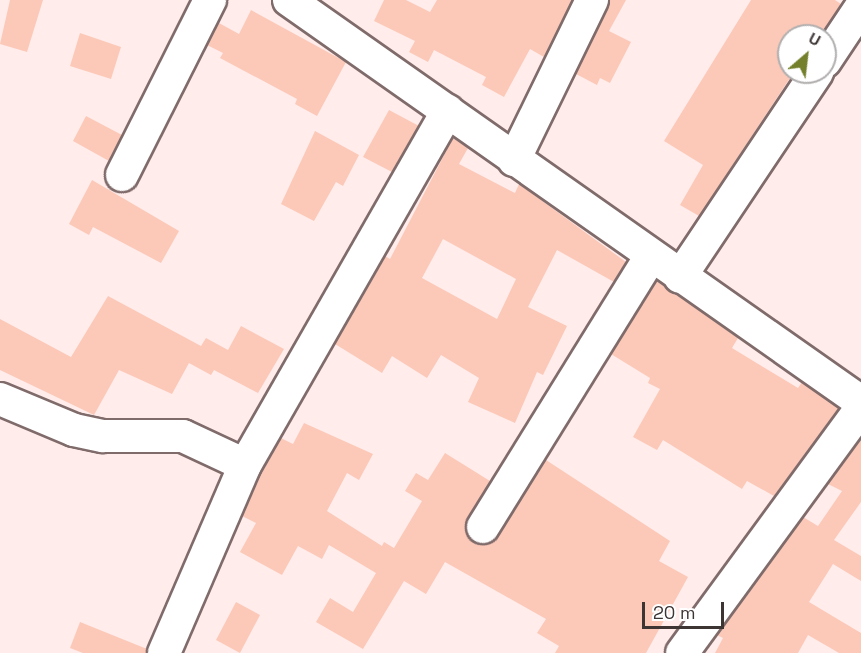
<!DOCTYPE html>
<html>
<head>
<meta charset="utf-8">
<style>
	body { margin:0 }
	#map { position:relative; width:861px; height:653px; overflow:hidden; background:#ffeceb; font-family:"Space Grotesk",sans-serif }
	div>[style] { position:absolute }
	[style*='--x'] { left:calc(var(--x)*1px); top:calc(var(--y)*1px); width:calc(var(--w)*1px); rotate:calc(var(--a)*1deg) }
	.building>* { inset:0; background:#fcc9b8 }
	.roads { filter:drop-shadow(2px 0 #806b6b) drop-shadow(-2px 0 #806b6b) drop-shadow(0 2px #806b6b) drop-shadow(0 -2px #806b6b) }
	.minor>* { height:32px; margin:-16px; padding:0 16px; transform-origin:16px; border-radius:16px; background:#fff }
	span { translate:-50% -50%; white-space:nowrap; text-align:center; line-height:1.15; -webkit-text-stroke:4.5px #fff; paint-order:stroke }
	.north { position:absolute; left:777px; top:24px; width:60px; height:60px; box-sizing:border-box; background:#fff; border:2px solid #b1aeae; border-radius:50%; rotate:28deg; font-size:16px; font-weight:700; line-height:24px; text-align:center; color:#3d3434 }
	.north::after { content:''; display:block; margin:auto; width:21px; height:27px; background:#75802c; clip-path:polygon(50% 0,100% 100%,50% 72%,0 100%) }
	.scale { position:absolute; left:642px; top:602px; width:82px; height:27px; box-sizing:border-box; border:3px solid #3d3434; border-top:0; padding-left:8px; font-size:18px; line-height:21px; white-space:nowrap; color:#3d3434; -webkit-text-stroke:4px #fff; paint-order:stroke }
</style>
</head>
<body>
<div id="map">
	<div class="building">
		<div style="clip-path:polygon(10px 0,43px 0,27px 52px,0 44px)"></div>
		<div style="clip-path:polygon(384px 0,406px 0,430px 12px,437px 0,572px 0,544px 57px,530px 49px,504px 97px,482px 85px,486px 77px,434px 50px,428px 62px,409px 52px,415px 41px,374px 21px)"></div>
		<div style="clip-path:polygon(610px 0,626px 0,609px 31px,631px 42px,610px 83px,600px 78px,597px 85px,576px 74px)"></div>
		<div style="clip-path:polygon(751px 0,835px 0,841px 4px,820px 36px,789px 36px,789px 72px,794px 72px,699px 216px,680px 205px,703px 165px,664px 141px)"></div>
		<div style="clip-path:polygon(251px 10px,346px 62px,317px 116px,295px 104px,297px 99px,220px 58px,223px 53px,207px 45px,219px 23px,239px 34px)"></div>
		<div style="clip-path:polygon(80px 33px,121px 47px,111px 79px,70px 66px)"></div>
		<div style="clip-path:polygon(389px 110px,419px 126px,392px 172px,363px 157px)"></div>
		<div style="clip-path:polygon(86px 116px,122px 135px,109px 161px,73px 141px)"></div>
		<div style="clip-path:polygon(315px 131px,359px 155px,343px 186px,336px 182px,314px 221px,281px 204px)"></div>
		<div style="clip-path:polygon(evenodd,453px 138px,468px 148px,459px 164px,515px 193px,519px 184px,626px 262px,614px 282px,557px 250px,528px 307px,567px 326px,543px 375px,537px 372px,515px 423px,468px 402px,479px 378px,441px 355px,427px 378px,392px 356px,382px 373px,335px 344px,385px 256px,390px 259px,453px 138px,443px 239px,516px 279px,497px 319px,422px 278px,443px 239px)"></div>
		<div style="clip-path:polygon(92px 180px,179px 231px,161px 263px,93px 227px,89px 235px,69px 224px)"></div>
		<div style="clip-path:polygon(657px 281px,738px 338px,732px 348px,798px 388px,802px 382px,839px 408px,774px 496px,747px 481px,742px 489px,663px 440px,657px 450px,633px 437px,660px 389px,648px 383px,650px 378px,611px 354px)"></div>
		<div style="clip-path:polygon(108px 296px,201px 346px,206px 338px,228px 350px,241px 326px,284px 349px,258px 393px,214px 370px,211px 375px,189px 363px,172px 394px,119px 370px,94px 415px,0 370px,0 319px,71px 357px)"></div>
		<div style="clip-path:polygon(304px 423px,373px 454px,359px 480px,347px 473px,327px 511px,382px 546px,384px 542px,394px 548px,422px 501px,405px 491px,416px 473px,428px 480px,445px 453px,490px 481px,465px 526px,467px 536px,482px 545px,498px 536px,546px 460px,670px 541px,659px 561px,688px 577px,646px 653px,555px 653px,559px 646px,537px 633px,546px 619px,445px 562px,426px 594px,404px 581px,363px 649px,316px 622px,330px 598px,353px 612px,376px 573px,329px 545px,322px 559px,298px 546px,282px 575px,240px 552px,256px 523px,242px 516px,258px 479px,281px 438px,293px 444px)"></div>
		<div style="clip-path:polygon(861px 439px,861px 502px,834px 540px,861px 556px,861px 581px,833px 564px,809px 602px,861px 633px,861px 653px,839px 653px,808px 635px,798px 653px,715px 653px,723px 638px,717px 635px,803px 517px,818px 526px,842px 491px,828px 484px)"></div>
		<div style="clip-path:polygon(236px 602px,260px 615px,240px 653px,216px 640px)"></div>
		<div style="clip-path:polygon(80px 622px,147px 649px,146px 653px,83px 653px,70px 648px)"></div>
	</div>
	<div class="roads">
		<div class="minor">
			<div style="--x:289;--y:0;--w:699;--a:35.1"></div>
			<div style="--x:825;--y:61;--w:65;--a:-56.3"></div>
			<div style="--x:514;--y:160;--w:178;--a:-64"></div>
			<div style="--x:122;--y:175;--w:196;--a:-63.3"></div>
			<div style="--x:680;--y:277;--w:247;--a:-56.2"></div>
			<div style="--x:0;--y:399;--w:80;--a:22.7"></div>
			<div style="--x:74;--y:430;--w:30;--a:12"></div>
			<div style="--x:103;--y:436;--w:80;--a:0"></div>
			<div style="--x:183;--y:436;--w:68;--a:25.1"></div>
			<div style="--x:483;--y:527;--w:319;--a:-58.2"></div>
			<div style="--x:164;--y:653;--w:205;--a:-66.7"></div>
			<div style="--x:245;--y:465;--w:408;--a:-60.2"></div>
			<div style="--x:682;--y:653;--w:303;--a:-53.8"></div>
		</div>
	</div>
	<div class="north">U</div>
	<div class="scale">20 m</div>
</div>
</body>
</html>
